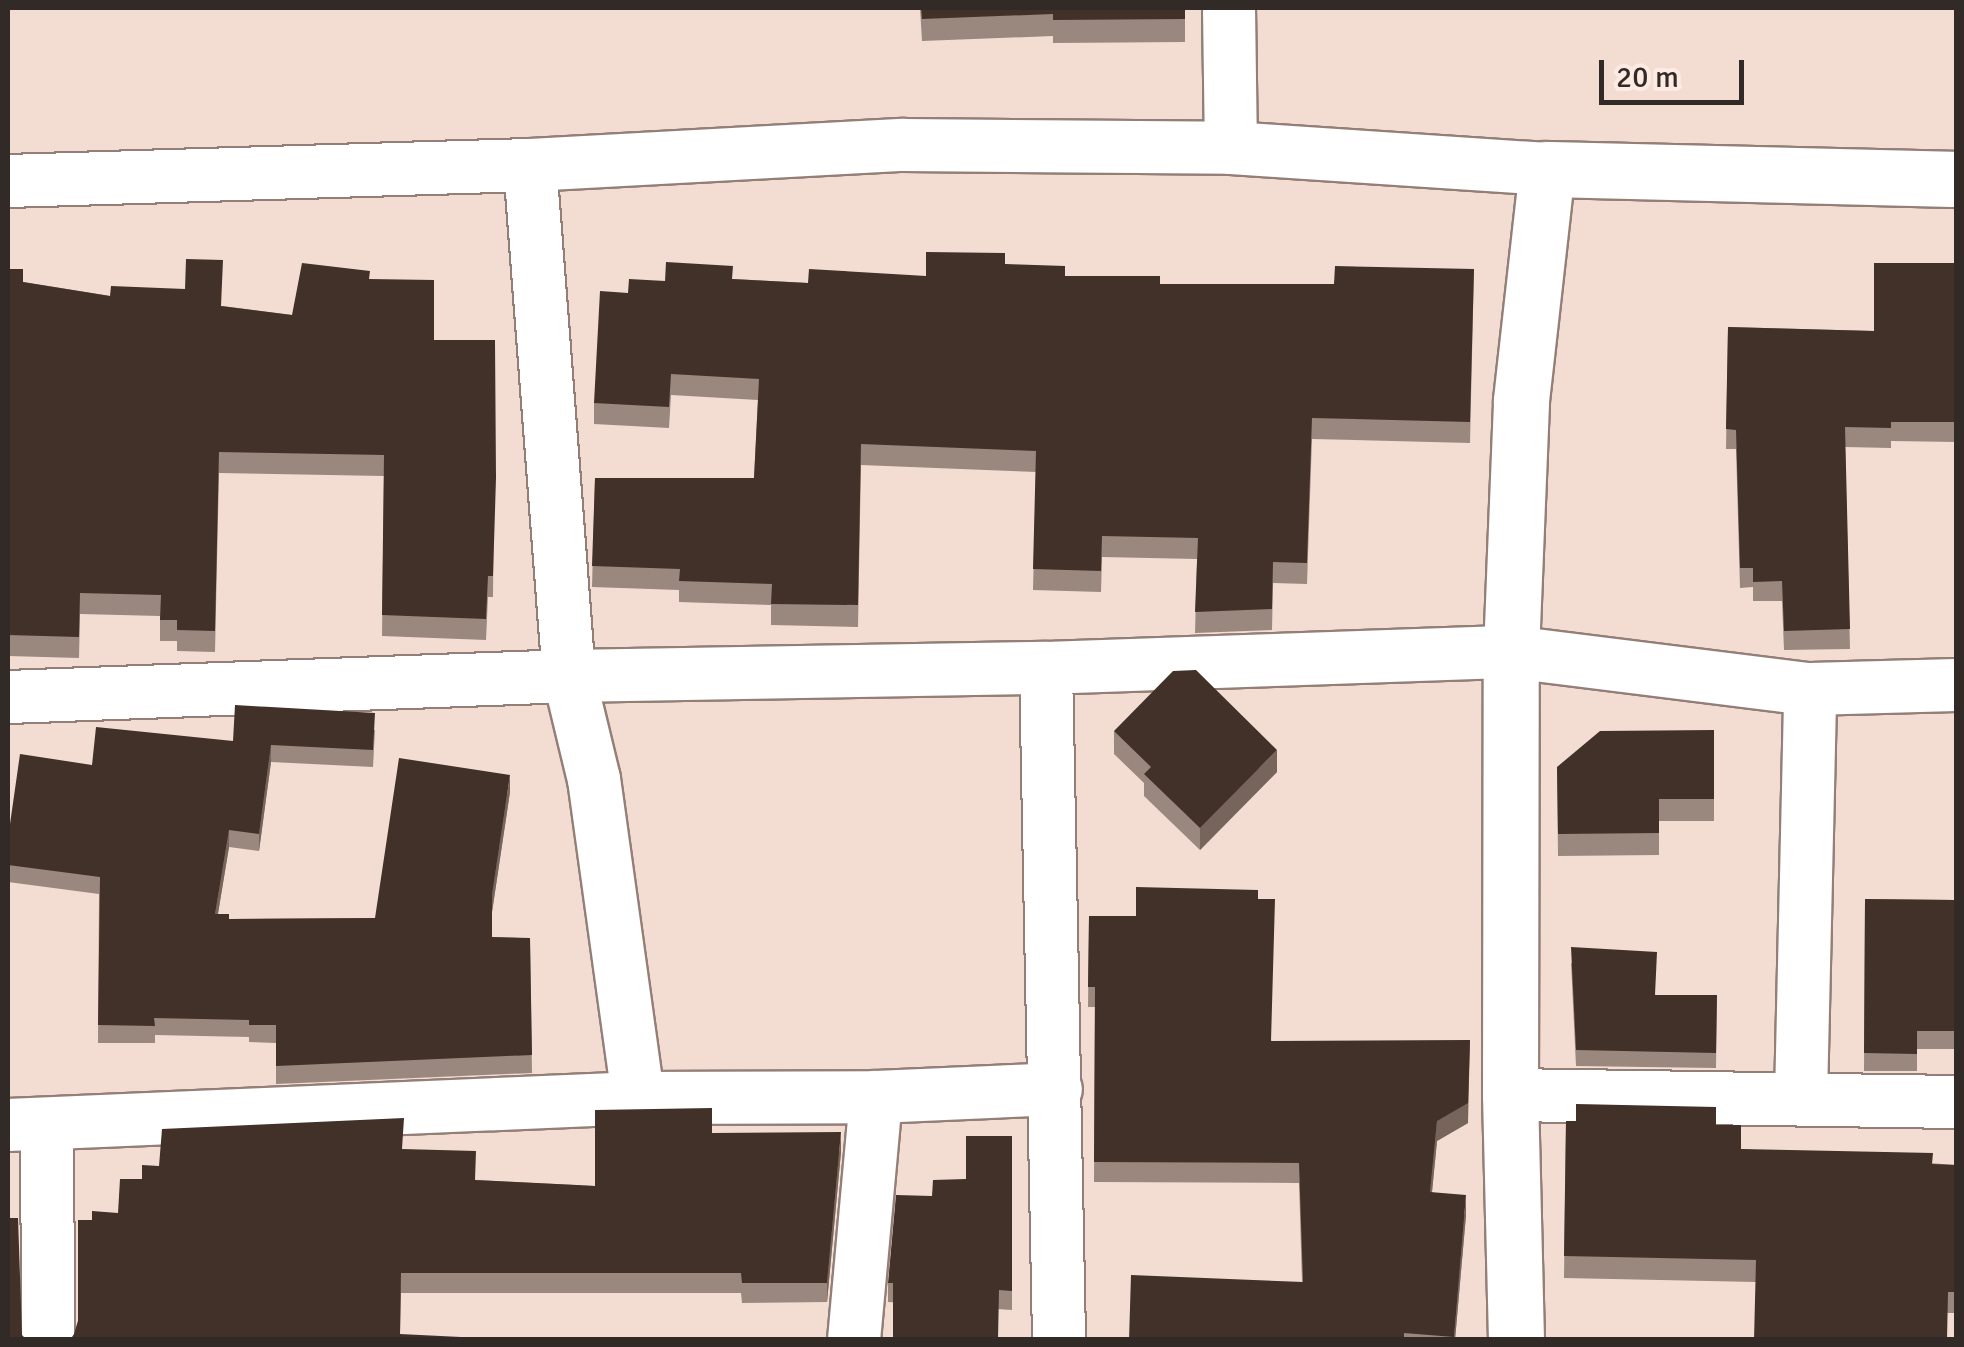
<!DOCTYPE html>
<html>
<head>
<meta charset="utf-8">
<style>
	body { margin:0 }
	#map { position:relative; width:1964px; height:1347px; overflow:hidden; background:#f3ddd3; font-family:Signika,sans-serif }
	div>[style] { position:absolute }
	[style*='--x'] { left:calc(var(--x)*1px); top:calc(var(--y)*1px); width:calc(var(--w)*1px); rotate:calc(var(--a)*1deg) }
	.roads { filter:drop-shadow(2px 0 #937f77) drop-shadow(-2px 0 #937f77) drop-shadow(0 2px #937f77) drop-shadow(0 -2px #937f77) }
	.minor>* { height:52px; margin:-26px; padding:0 26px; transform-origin:26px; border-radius:26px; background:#fff }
	.tertiary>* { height:55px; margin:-27.5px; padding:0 27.5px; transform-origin:27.5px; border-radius:27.5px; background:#fff }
	.wall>* { inset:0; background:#9a877e }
	.shaded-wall>* { inset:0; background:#77655c }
	.building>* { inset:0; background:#423129 }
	span { translate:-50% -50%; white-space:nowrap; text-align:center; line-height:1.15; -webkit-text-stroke:10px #fdebe3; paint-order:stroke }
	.frame { position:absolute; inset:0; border:10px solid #322a27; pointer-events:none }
	.scale { position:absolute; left:1599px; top:60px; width:145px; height:45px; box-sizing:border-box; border:5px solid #322a27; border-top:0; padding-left:12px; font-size:30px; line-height:35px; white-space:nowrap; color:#322a27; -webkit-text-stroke:8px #fdebe3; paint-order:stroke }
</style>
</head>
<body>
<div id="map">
	<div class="roads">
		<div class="minor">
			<div style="--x:1229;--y:8;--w:140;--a:89.2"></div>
			<div style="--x:530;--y:165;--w:512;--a:85.64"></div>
			<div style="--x:569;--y:676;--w:106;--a:76.4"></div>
			<div style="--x:594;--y:779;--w:322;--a:82.1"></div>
			<div style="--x:8;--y:181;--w:522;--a:-1.76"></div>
			<div style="--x:530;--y:165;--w:374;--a:-3.1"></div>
			<div style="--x:903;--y:145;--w:328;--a:0.5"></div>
			<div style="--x:1231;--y:148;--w:317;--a:3.8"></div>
			<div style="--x:1046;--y:668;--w:672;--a:88.89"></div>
			<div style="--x:8;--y:697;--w:561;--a:-2.14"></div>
			<div style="--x:569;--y:676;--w:477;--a:-1"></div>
			<div style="--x:1046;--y:668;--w:465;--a:-2"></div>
			<div style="--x:1511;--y:652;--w:301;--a:7.1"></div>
			<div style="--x:1810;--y:689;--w:146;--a:-1.6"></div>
			<div style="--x:1510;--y:1095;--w:446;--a:0.9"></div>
			<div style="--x:1801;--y:1098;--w:409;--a:-88.7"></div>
			<div style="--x:8;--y:1125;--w:631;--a:-2.45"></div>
			<div style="--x:638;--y:1098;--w:238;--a:-0.2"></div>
			<div style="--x:876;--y:1097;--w:180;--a:-2.5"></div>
			<div style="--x:47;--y:1126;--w:214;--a:89.7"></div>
			<div style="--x:854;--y:1340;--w:244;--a:-84.8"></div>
		</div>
		<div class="tertiary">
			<div style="--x:1516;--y:1340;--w:245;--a:-91.4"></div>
			<div style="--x:1510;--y:1095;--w:443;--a:-89.9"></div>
			<div style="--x:1511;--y:652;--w:252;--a:-87.7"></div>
			<div style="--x:1521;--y:400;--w:232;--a:-83.6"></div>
			<div style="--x:1547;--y:169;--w:409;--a:1.4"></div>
		</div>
	</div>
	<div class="wall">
		<div style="clip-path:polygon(920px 8px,1185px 8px,1185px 42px,1053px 43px,1053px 36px,922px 41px)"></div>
		<div style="clip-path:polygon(1956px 263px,1956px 442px,1891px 441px,1891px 448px,1845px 447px,1850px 649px,1784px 650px,1782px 601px,1753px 601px,1753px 587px,1740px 588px,1736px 449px,1726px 449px,1728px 327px,1874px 331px)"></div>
		<div style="clip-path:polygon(1005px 264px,1065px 276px,1160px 284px,1334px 284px,1474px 269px,1470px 443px,1312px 439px,1307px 584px,1273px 583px,1272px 630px,1195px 633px,1197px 559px,1102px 557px,1101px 592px,1033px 590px,1036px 472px,861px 465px,858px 627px,771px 625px,771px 605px,679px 602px,679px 590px,592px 587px,595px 478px,754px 478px,758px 400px,671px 395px,669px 428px,594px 424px,594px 403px,628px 293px,665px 281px,733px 279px,808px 283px,926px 276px)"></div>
		<div style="clip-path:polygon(8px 269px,23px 282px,110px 296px,222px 306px,292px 315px,370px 279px,434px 340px,495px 340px,493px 597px,488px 597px,486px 640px,382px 636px,384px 476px,219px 473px,215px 652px,177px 651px,177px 641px,160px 641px,160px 616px,80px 614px,79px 658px,8px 656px)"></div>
		<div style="clip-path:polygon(375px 730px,373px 767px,271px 762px,259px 851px,229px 847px,218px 914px,229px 919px,375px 918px,510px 792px,492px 912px,492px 937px,530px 938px,532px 1073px,276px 1084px,276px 1043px,249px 1042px,249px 1037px,155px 1035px,155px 1043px,98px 1043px,99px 894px,8px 882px,8px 838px,92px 765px,233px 741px)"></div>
		<div style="clip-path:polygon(1714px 730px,1714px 821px,1659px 821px,1659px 855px,1558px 856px,1557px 767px)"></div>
		<div style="clip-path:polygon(1114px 731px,1277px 772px,1200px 850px,1144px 796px,1144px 783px,1114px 754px)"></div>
		<div style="clip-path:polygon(1865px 899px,1956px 900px,1956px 1049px,1917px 1049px,1917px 1071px,1864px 1071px)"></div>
		<div style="clip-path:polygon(1089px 916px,1272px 1041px,1468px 1123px,1437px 1141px,1432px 1192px,1466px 1215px,1455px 1340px,1129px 1340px,1302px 1282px,1299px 1183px,1094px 1182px,1095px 1007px,1088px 1007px)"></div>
		<div style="clip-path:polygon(1571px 963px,1656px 995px,1717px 995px,1716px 1068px,1576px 1066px)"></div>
		<div style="clip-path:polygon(1566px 1121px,1716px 1125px,1741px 1149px,1956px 1165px,1956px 1313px,1948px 1313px,1756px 1282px,1564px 1278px)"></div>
		<div style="clip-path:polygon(712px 1133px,841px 1152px,827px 1302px,742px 1303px,741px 1293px,401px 1293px,400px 1334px,74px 1334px,78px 1321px,92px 1220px,118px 1213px,142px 1179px,159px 1166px,403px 1149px,476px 1180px,595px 1186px)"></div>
		<div style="clip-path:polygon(1012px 1136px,1012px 1310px,888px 1302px,888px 1283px,932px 1196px,966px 1179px)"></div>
	</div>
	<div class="shaded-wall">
		<div style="clip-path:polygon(271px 745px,271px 762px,259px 851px,259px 834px)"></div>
		<div style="clip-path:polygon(1277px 750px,1277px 772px,1200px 850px,1200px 828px)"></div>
		<div style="clip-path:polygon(510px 775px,510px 792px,492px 912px,492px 895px)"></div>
		<div style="clip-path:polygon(229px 830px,229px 847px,215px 931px,215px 914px)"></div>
		<div style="clip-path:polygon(1470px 1040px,1468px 1123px,1437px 1141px,1430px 1212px,1430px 1192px,1437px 1121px)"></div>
		<div style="clip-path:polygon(841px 1132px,841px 1152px,827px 1302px,827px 1283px)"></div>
		<div style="clip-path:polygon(1466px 1195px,1466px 1215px,1455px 1340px,1454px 1340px)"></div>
	</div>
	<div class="building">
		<div style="clip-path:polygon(921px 8px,1185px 8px,1185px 19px,1053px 20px,1053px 14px,922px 19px)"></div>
		<div style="clip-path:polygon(926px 252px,1005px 253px,1005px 264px,1065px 266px,1065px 276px,1160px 276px,1160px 284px,1334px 284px,1335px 266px,1474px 269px,1470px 422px,1312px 418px,1307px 563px,1273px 562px,1272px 609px,1195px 612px,1198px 538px,1102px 536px,1101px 571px,1033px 569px,1036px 451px,861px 444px,858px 605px,771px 604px,772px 584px,679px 581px,680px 569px,592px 566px,595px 478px,754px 478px,759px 379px,671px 374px,669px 407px,594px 403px,600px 291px,628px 293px,629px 279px,665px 281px,666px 262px,733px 266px,732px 279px,808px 283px,809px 269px,926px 276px)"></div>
		<div style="clip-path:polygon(186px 259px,223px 260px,221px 306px,292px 315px,302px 263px,370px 271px,369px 279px,434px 280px,434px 340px,495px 340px,496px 478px,493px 576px,488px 576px,486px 619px,382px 615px,384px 455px,219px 452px,215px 631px,177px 630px,177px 620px,160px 620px,161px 595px,80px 593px,79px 637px,8px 635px,8px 269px,23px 269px,23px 282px,110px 296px,111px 286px,185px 289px)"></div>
		<div style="clip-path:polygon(1874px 263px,1956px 263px,1956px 422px,1891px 422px,1891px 428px,1845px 427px,1850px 629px,1784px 631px,1782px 581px,1753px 582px,1753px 568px,1740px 568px,1736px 430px,1726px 429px,1728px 327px,1874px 331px)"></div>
		<div style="clip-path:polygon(1196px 670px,1277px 750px,1200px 828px,1144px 774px,1151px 767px,1114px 731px,1173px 671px)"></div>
		<div style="clip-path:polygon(235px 705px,375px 713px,373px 750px,271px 745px,259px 834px,229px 830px,215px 914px,229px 914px,229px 919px,375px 918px,399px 758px,510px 775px,492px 895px,492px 937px,530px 938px,532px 1055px,276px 1066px,276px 1025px,249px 1025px,249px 1020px,154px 1018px,155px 1026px,98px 1025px,100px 877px,8px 865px,8px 838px,20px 754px,92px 765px,96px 727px,233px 741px)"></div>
		<div style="clip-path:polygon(1714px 730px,1714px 799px,1659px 799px,1659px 833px,1558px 834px,1557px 767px,1600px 731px)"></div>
		<div style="clip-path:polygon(1136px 887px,1258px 890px,1258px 899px,1275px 899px,1271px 1041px,1470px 1040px,1468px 1103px,1437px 1121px,1430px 1192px,1466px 1195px,1454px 1337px,1404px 1333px,1404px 1340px,1129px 1340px,1131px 1275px,1303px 1282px,1299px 1163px,1094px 1162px,1095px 987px,1088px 987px,1089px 916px,1136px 916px)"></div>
		<div style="clip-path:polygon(1865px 899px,1956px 900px,1956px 1031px,1917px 1031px,1917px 1054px,1864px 1053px)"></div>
		<div style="clip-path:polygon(1571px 947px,1657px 952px,1655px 995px,1717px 995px,1716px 1053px,1576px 1050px)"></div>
		<div style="clip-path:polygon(1576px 1104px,1716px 1107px,1716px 1125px,1741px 1125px,1741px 1149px,1933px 1153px,1932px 1164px,1956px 1165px,1956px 1292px,1948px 1292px,1947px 1340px,1754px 1340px,1756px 1260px,1564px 1256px,1566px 1121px,1576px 1121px)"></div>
		<div style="clip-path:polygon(712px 1108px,712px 1133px,841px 1132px,827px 1283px,742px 1283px,741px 1273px,401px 1273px,400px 1334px,522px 1340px,70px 1340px,74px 1334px,78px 1321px,78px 1220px,92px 1220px,92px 1211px,118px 1213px,120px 1179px,142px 1179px,142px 1165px,159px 1166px,162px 1129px,404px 1118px,402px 1149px,476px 1151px,475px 1180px,595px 1186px,595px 1110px)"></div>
		<div style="clip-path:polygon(966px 1136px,1012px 1136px,1012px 1291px,999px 1290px,998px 1340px,893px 1340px,893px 1283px,888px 1283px,896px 1195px,932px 1196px,933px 1180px,966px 1179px)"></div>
		<div style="clip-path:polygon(8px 1211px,10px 1211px,10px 1218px,18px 1218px,22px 1335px,27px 1340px,8px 1340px)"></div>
	</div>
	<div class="frame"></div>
	<div class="scale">20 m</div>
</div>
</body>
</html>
